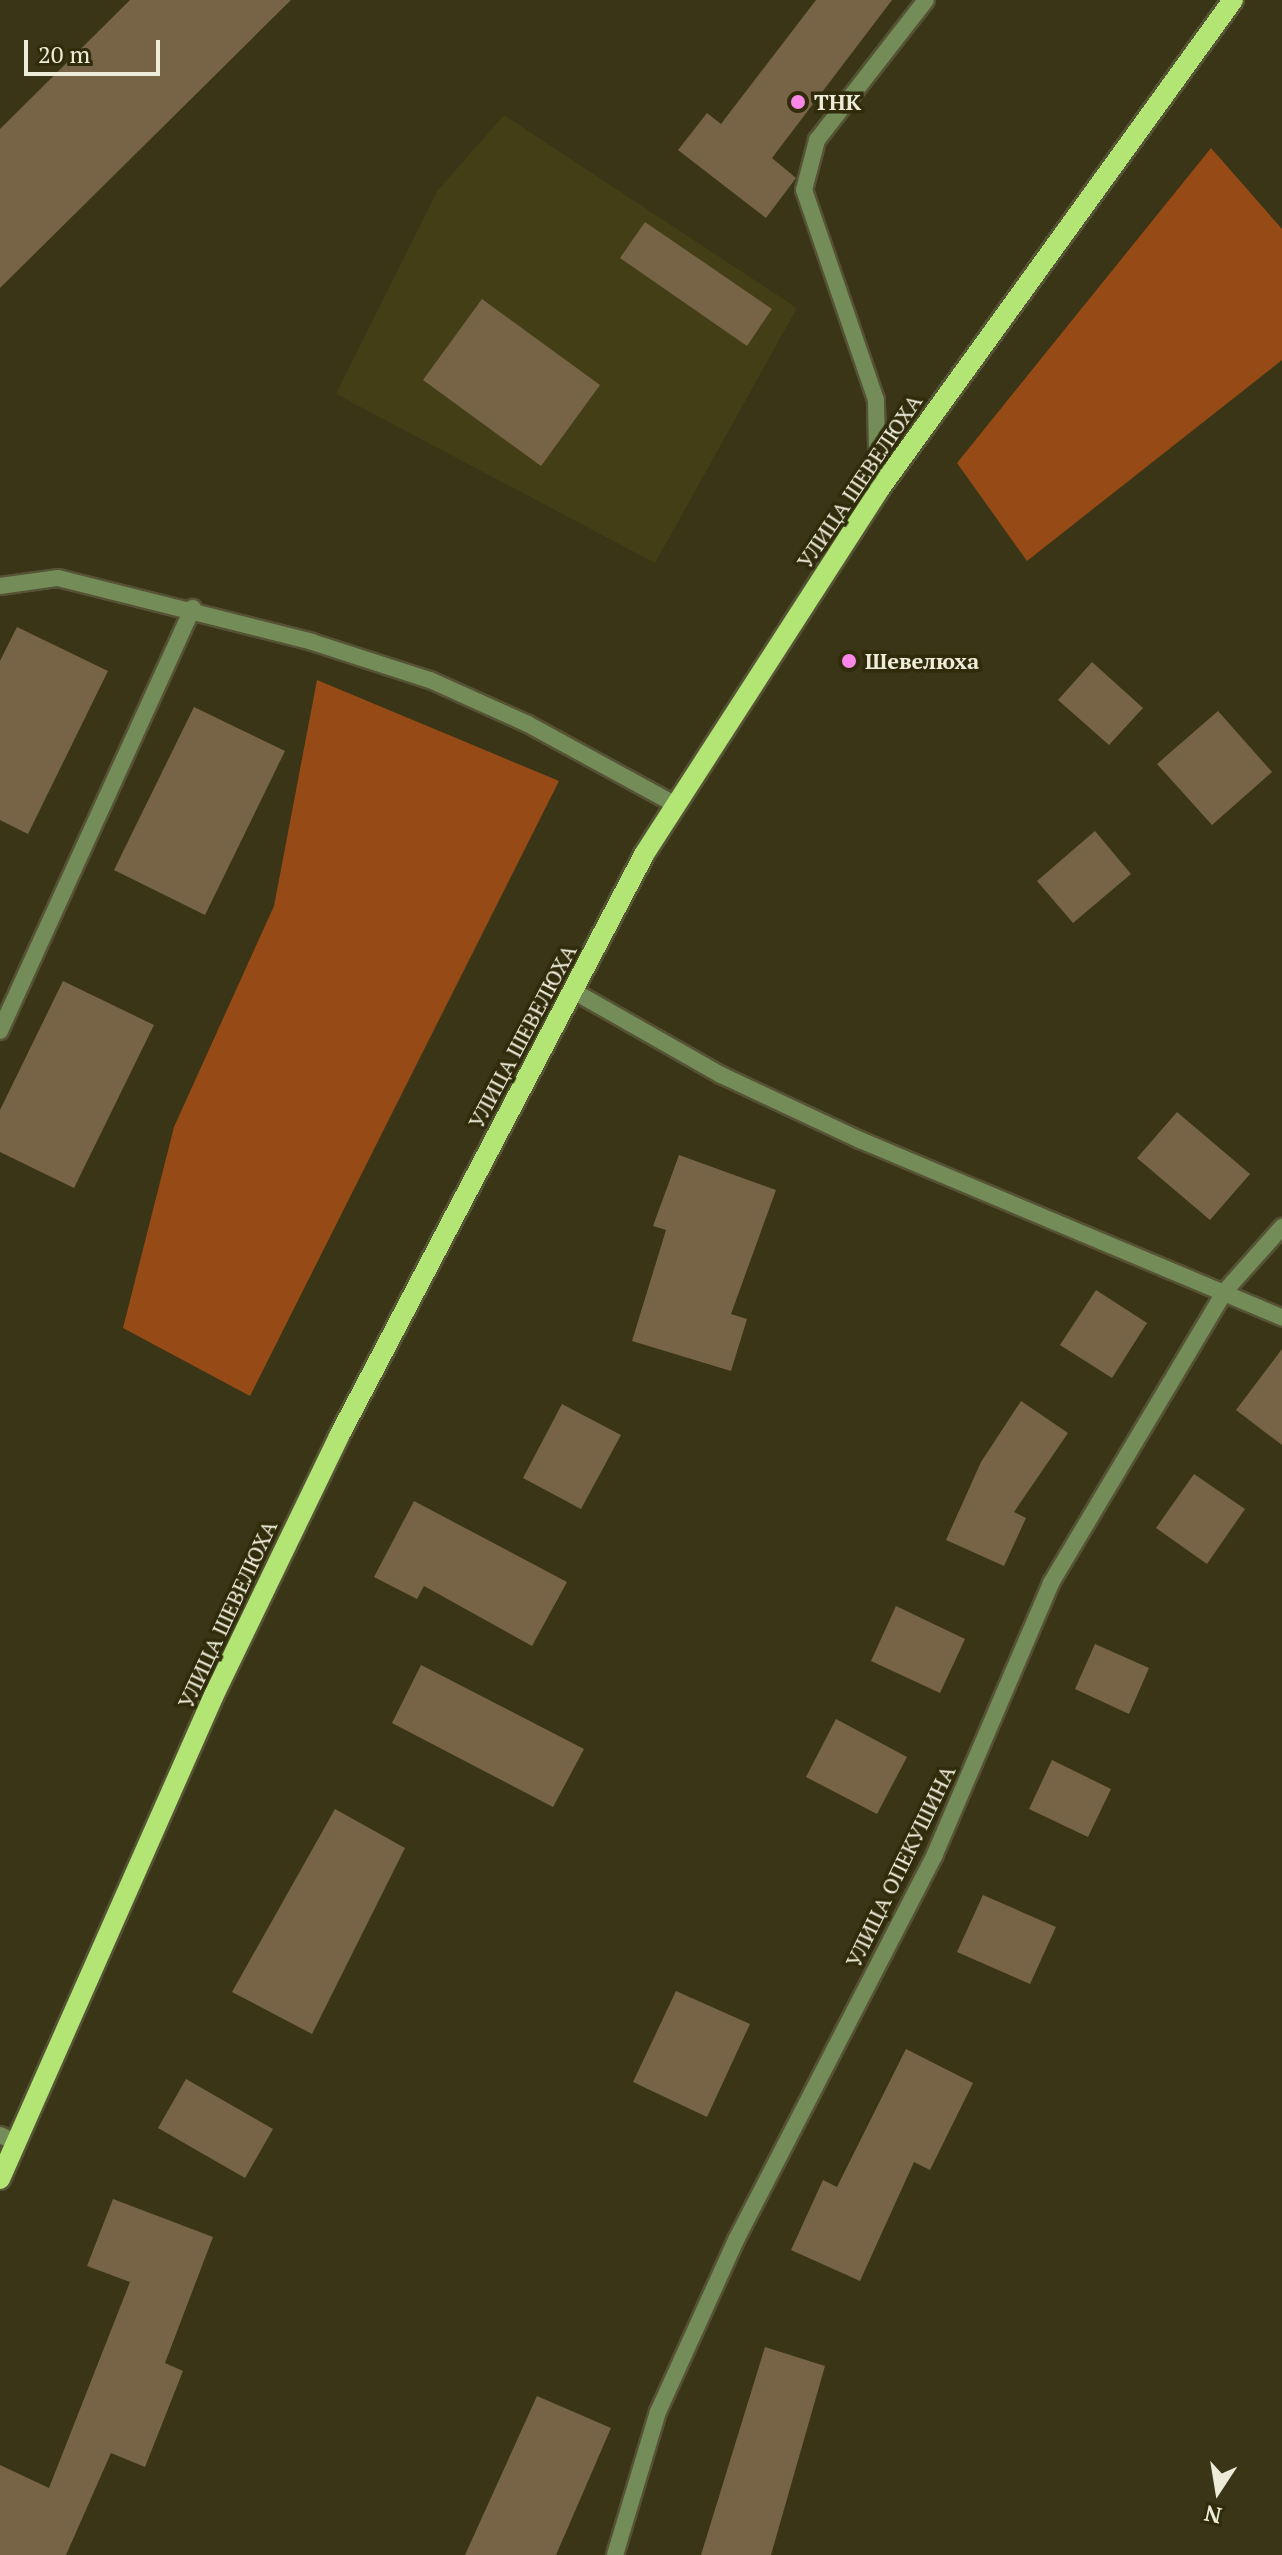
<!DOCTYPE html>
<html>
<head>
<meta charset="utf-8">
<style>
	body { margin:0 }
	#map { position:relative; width:1282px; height:2555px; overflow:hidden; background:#393516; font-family:"PT Serif",serif }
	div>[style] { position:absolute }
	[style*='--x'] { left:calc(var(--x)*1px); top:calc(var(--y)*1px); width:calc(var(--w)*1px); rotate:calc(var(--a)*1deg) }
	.built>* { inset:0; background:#433e16 }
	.forest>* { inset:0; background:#964b16 }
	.building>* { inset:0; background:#776447 }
	.roads { filter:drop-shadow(2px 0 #565235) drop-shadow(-2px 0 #565235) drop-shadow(0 2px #565235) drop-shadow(0 -2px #565235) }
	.lane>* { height:16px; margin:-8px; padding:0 8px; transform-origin:8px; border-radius:8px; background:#748d58 }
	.street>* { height:16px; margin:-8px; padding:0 8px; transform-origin:8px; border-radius:8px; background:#748d58 }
	.primary>* { height:20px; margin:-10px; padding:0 10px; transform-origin:10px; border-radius:10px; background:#b3e574 }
	.dots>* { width:22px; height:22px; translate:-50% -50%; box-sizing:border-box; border:4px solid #2f2b0b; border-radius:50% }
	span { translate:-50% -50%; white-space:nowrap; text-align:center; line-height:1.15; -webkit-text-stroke:7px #2f2b0b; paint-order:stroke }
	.poi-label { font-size:22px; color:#edecd9; font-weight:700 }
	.left { translate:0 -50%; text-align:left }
	.street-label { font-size:22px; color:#edecd9 }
	.north { position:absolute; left:1178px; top:2451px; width:80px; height:80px; -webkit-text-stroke:6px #2f2b0b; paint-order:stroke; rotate:192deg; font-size:22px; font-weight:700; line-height:32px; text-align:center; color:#edecd9 }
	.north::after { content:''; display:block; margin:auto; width:28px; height:36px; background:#edecd9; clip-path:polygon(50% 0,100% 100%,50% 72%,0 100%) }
	.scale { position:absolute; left:24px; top:40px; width:136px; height:36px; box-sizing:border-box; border:4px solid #edecd9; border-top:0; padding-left:10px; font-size:24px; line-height:28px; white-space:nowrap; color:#edecd9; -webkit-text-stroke:6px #2f2b0b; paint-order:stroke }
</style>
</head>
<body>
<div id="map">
	<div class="built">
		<div style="clip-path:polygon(504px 115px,797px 308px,655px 563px,336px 394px,438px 190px)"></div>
	</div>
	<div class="forest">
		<div style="clip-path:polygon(1211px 148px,1282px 229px,1282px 360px,1027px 561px,957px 463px)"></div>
		<div style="clip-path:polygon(317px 680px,559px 781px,250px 1396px,123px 1328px,174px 1127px,274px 906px)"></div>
	</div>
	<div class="building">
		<div style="clip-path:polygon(130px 0,291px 0,0 288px,0 129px)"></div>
		<div style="clip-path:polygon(816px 0,892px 0,772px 158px,796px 178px,766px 218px,678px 150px,707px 113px,721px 124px)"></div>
		<div style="clip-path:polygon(645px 222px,772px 309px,747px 346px,620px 258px)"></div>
		<div style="clip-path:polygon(482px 299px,600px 385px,541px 466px,423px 380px)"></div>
		<div style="clip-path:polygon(17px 627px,108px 671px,28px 834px,0 820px,0 661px)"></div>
		<div style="clip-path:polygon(1092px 662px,1143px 708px,1109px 745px,1058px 700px)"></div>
		<div style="clip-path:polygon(194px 707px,285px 751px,205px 915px,114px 870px)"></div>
		<div style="clip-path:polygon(1218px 711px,1272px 772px,1212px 825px,1157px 764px)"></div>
		<div style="clip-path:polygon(1095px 831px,1131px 874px,1073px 923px,1037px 881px)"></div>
		<div style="clip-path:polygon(63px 981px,154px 1025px,74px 1188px,0 1152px,0 1110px)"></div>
		<div style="clip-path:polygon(1177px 1112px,1250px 1174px,1210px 1220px,1137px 1158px)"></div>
		<div style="clip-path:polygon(679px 1155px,776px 1190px,731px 1314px,747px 1319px,731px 1371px,632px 1341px,666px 1230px,653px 1226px)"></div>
		<div style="clip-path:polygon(1096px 1290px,1147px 1323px,1112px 1378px,1060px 1345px)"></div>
		<div style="clip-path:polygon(1282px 1349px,1282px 1445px,1236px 1410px)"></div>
		<div style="clip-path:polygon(1021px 1401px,1068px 1433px,1014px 1512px,1026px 1518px,1004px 1566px,946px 1540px,981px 1462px)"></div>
		<div style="clip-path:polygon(562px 1404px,621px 1435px,581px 1509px,523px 1478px)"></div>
		<div style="clip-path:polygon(1194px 1474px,1245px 1509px,1207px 1564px,1156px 1528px)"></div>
		<div style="clip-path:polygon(414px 1501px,567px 1582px,532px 1646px,424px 1586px,417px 1599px,374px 1577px)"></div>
		<div style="clip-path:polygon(896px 1606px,965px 1639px,940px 1693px,871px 1661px)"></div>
		<div style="clip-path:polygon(1095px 1644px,1149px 1668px,1129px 1714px,1075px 1689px)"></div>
		<div style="clip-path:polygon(421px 1665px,584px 1749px,553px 1807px,392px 1723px)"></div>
		<div style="clip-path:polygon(836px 1719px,907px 1757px,877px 1814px,806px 1777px)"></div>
		<div style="clip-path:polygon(1052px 1760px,1111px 1789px,1088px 1837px,1029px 1809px)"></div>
		<div style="clip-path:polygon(335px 1809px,405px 1848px,312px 2034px,232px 1992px)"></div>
		<div style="clip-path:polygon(983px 1895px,1056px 1927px,1030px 1984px,957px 1952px)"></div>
		<div style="clip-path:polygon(676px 1991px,750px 2024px,707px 2117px,633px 2082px)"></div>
		<div style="clip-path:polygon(906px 2049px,973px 2083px,930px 2170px,914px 2162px,860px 2281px,791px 2250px,823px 2180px,837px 2187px)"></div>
		<div style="clip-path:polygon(186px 2079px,273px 2129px,245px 2178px,158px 2128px)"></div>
		<div style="clip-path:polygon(113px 2199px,213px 2237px,165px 2363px,183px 2371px,145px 2467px,111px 2453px,66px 2555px,0 2555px,0 2465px,49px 2488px,130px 2282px,87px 2266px)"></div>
		<div style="clip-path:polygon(765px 2347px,825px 2366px,771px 2555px,701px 2555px)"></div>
		<div style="clip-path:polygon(537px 2396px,611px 2428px,556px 2555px,465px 2555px)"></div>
	</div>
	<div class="roads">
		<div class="lane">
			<div style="--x:878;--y:491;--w:91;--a:-91.3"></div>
			<div style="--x:876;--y:400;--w:222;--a:-108.9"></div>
			<div style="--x:804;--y:190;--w:52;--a:-75.4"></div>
			<div style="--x:817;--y:140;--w:177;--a:-52.1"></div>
			<div style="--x:0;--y:586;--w:59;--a:-7.9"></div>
			<div style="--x:58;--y:578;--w:262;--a:14.1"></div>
			<div style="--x:312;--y:642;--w:124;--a:17.9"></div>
			<div style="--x:430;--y:680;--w:107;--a:24.2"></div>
			<div style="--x:528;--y:724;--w:166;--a:28.7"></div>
			<div style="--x:0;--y:1031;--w:465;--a:-65.5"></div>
		</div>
		<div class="street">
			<div style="--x:575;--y:992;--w:168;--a:29.6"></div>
			<div style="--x:721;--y:1075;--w:153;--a:25.1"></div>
			<div style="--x:860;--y:1140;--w:458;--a:22.8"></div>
			<div style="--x:0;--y:2135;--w:19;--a:25"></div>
			<div style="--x:615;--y:2555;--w:149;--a:-73.3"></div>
			<div style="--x:658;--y:2412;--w:189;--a:-65.6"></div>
			<div style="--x:736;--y:2240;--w:434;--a:-62.7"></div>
			<div style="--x:935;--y:1854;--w:295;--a:-66.8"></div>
			<div style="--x:1051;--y:1583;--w:340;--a:-59.2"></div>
			<div style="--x:1225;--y:1291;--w:86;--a:-48.3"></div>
		</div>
		<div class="primary">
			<div style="--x:0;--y:2179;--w:529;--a:-66.15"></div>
			<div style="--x:214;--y:1695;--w:288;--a:-64.2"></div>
			<div style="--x:339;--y:1436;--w:658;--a:-62.31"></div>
			<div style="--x:645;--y:853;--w:431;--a:-57.2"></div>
			<div style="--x:878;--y:491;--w:606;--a:-54.13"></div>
		</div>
	</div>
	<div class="dots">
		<div style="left:798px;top:102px;background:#f987e8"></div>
		<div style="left:849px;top:661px;background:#f987e8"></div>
	</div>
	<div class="poi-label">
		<span class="left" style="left:814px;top:102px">ТНК</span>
		<span class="left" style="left:865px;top:661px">Шевелюха</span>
	</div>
	<div class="street-label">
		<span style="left:859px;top:481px;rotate:-56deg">УЛИЦА ШЕВЕЛЮХА</span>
		<span style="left:522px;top:1036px;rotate:-62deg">УЛИЦА ШЕВЕЛЮХА</span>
		<span style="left:227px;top:1614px;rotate:-65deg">УЛИЦА ШЕВЕЛЮХА</span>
		<span style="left:900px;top:1866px;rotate:-64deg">УЛИЦА ОПЕКУШИНА</span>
	</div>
	<div class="north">N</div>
	<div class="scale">20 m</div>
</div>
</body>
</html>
